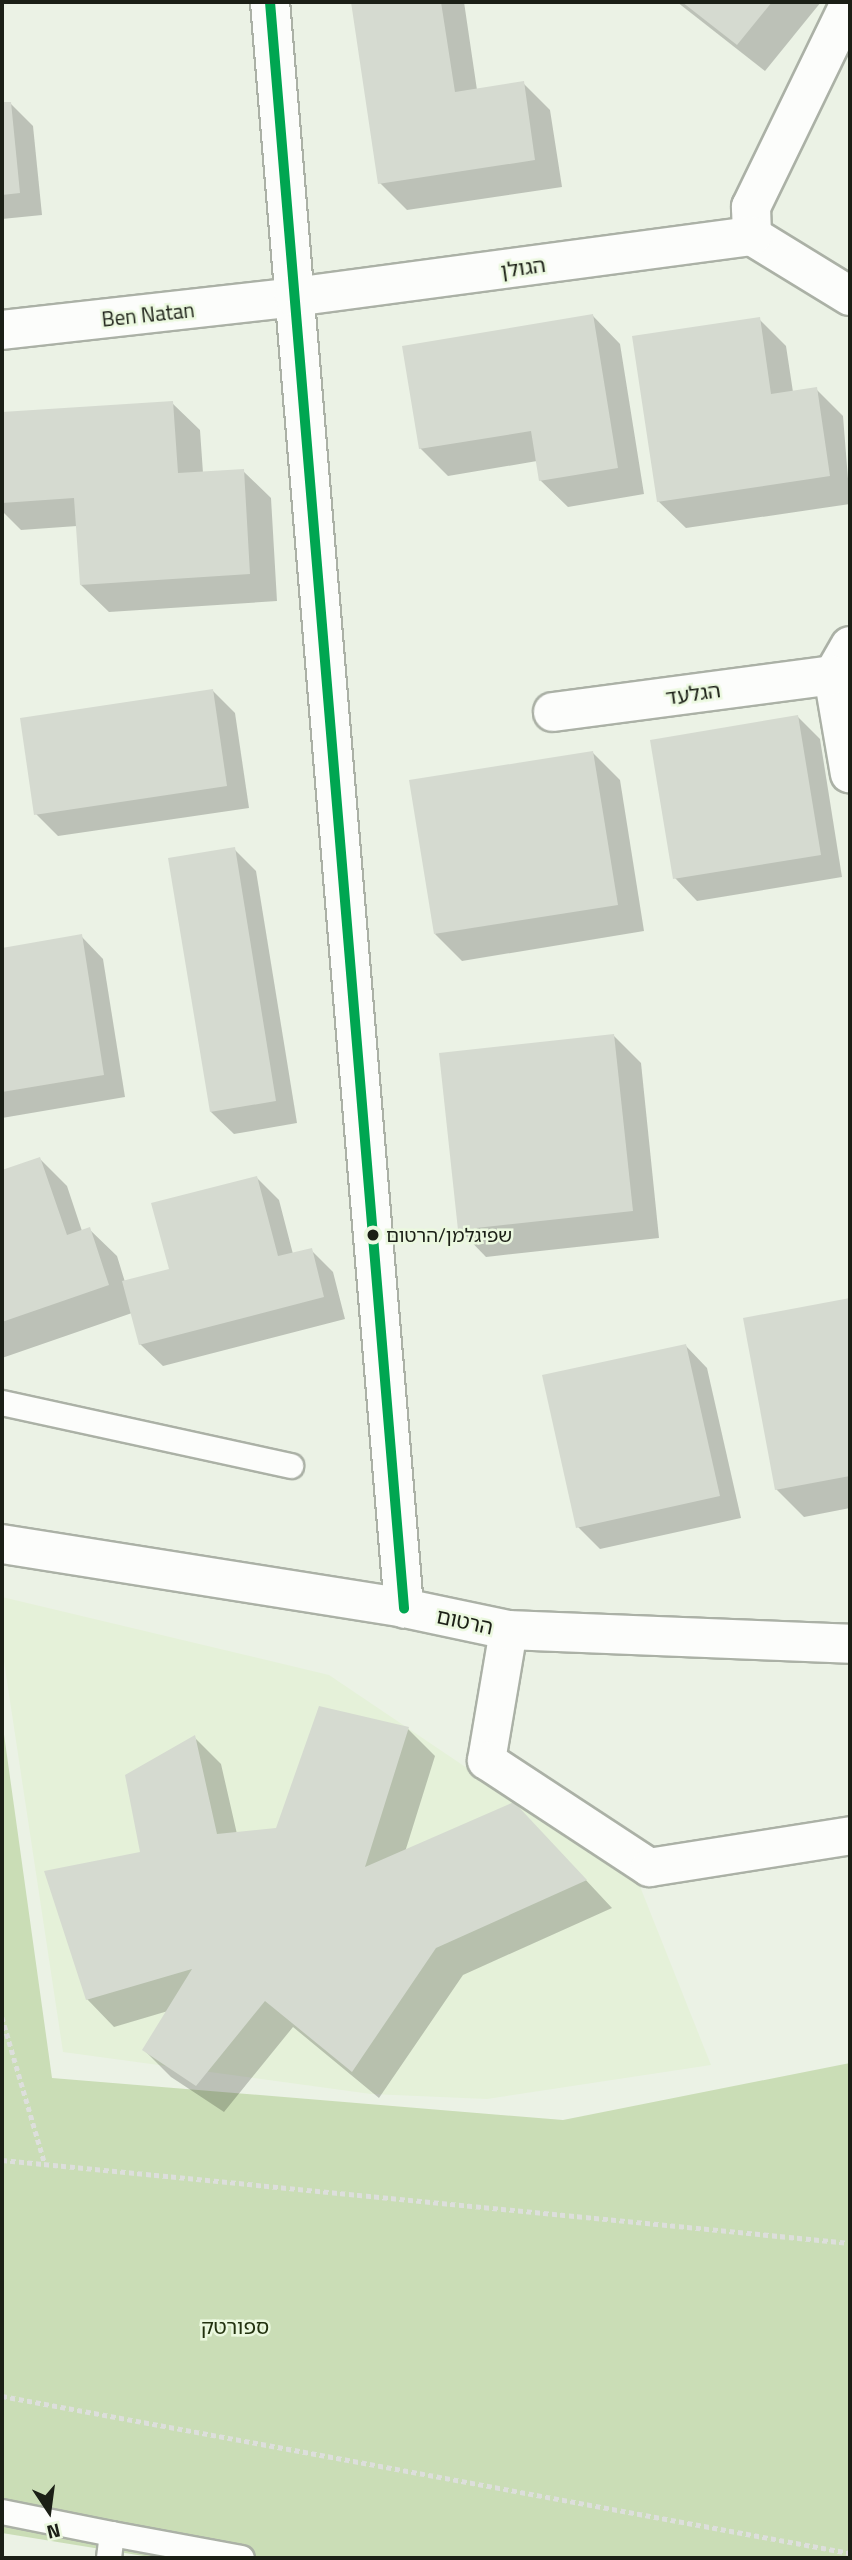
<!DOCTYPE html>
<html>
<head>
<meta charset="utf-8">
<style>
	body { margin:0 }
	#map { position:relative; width:852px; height:2560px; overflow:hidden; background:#ebf2e5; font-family:"Titillium Web","Noto Sans Hebrew",sans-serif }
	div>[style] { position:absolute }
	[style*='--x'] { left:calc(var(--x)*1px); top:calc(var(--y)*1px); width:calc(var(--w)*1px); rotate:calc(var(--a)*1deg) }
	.built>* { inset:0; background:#e5f1d9 }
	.green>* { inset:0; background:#caddb6 }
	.shadow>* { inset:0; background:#0003 }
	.building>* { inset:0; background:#d5dad0 }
	.path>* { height:4.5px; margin-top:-2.25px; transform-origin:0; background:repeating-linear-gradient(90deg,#dddfdc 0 5px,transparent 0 8.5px) }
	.roads { filter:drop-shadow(2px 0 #abb1a6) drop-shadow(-2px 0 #abb1a6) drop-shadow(0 2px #abb1a6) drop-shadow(0 -2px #abb1a6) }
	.service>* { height:24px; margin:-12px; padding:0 12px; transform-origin:12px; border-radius:12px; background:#fcfdfb }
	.pedestrian>* { height:37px; margin:-18.5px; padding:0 18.5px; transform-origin:18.5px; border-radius:18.5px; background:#fcfdfb }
	.minor>* { height:38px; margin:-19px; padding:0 19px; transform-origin:19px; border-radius:19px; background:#fcfdfb }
	.bus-1>* { height:10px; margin:-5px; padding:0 5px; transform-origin:5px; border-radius:5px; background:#00a651 }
	.dots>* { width:19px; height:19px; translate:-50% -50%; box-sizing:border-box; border:4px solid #ebf8df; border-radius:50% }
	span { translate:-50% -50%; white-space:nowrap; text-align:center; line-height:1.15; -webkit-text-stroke:5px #ebf8df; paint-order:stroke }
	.bus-label { font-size:19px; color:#1b1f16 }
	.left { translate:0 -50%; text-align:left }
	.street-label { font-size:21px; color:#1b1f16 }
	.park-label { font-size:21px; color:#22310e }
	.frame { position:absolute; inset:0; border:4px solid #1b1f16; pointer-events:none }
	.north { position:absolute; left:14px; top:2476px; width:70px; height:70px; -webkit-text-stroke:5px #ebf8df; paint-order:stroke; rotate:167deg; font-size:19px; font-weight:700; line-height:28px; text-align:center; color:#1b1f16 }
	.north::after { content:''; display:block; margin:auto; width:24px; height:32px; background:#1b1f16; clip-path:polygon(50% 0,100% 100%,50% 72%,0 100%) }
</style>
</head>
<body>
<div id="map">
	<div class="built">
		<div style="clip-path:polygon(2px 1597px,329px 1675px,639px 1884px,711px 2065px,487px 2099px,371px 2094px,63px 2052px,2px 1648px)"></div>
	</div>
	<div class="green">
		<div style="clip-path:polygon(2px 1720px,52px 2078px,563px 2120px,850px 2063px,850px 2558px,156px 2558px,2px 2533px)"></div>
	</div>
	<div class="shadow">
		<div style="clip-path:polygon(353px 2px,464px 2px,477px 90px,523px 83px,550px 110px,562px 187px,407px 210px,380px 183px)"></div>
		<div style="clip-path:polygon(677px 2px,821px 2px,765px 71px)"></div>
		<div style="clip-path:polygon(10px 103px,33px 126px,42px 215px,2px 219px,2px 104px)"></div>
		<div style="clip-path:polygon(593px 316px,620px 344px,644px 494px,568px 507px,540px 480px,537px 461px,448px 476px,420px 448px)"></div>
		<div style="clip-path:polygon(759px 319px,786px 346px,793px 392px,816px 389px,843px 416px,850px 504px,686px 528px,658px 501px)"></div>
		<div style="clip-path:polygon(172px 403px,200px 430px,203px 473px,243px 471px,271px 498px,277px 601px,109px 612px,81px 585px,77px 526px,21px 530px,2px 511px,2px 414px)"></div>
		<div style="clip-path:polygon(213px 691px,235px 713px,249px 808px,58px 836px,36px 814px)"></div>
		<div style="clip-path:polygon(798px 717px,820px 739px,842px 877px,697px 901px,675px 878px)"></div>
		<div style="clip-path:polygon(593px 753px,620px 780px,644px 931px,462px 961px,435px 934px)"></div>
		<div style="clip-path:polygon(234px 849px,256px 871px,297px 1123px,234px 1134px,211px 1112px)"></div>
		<div style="clip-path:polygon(81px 936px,103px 959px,125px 1097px,2px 1118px,2px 949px)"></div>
		<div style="clip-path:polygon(614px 1036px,641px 1063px,659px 1238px,486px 1257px,459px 1229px)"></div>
		<div style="clip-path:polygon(40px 1159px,67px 1186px,82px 1231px,89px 1229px,117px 1256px,125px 1282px,171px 1271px,257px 1178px,279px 1200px,293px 1254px,311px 1250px,333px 1272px,345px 1319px,163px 1366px,140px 1344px,132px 1313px,2px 1358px,2px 1172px)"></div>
		<div style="clip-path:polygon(850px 1300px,850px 1508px,804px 1517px,776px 1489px,745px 1319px)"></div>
		<div style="clip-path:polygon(685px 1345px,707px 1368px,741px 1518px,600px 1549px,578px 1527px)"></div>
		<div style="clip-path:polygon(408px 1729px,435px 1756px,405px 1852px,541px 1832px,612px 1908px,463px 1975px,379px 2098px,293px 2027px,224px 2112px,171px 2077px,144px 2050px,168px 2011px,114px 2027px,87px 1999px,142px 1853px,194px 1737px,221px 1764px,237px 1834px,277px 1830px)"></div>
	</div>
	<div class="building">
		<div style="clip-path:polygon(351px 2px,441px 2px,455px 92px,524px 81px,535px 160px,378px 184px)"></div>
		<div style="clip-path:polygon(682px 2px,772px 2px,737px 45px)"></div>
		<div style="clip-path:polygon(2px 102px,11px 102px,20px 193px,2px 195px)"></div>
		<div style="clip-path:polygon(593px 314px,618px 468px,539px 481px,531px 431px,419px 449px,402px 346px)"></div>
		<div style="clip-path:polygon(760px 317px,771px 394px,817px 387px,830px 476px,657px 502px,632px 336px)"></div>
		<div style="clip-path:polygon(173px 401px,178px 473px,244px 469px,250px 574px,80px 585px,74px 498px,2px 503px,2px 412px)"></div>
		<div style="clip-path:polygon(213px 689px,227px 786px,34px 815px,20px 718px)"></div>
		<div style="clip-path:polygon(798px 715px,821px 855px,673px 879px,650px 740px)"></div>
		<div style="clip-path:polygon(593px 751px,618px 905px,434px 934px,409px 780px)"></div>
		<div style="clip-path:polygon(235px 847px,276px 1101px,210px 1112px,168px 858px)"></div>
		<div style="clip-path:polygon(82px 934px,104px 1075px,2px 1092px,2px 948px)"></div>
		<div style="clip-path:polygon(614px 1034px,633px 1211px,458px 1230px,439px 1053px)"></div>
		<div style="clip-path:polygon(40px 1157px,67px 1235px,90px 1227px,109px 1285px,2px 1322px,2px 1170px)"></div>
		<div style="clip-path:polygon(257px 1176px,278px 1256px,312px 1248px,324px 1297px,139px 1345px,122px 1281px,169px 1269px,151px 1203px)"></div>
		<div style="clip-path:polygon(850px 1298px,850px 1476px,775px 1490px,743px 1318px)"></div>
		<div style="clip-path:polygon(686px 1344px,720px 1496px,576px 1528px,542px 1375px)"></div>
		<div style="clip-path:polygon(319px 1706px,409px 1727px,365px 1867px,514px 1802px,587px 1880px,436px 1948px,352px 2072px,265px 2001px,196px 2086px,142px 2050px,192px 1969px,86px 2000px,44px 1871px,140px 1852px,125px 1775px,195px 1735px,217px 1834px,276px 1828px)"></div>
	</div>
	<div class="path">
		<div style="--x:2;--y:2017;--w:153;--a:73.7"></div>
		<div style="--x:2;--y:2160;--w:852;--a:5.59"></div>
		<div style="--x:2;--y:2396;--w:862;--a:10.49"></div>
	</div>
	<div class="roads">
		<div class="service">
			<div style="--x:2;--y:1403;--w:296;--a:12.3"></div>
			<div style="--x:2;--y:2512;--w:112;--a:11.3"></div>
			<div style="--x:109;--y:2558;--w:24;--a:-83"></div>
			<div style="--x:112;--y:2534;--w:132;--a:10.5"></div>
		</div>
		<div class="pedestrian">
			<div style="--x:508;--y:1630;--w:132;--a:99.6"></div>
			<div style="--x:486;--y:1760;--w:195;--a:33.3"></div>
			<div style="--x:649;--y:1867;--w:204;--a:-9"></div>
		</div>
		<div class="minor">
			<div style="--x:270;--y:2;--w:1612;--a:85.23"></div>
			<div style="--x:850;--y:3;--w:227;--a:115.9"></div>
			<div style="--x:751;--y:207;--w:29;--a:88"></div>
			<div style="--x:752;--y:236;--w:115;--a:31.5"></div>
			<div style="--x:2;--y:330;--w:294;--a:-6.4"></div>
			<div style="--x:294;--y:297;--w:462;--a:-7.6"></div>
			<div style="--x:850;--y:646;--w:34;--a:120"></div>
			<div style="--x:833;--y:675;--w:100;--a:80.3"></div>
			<div style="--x:553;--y:712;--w:282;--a:-7.5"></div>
			<div style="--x:2;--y:1544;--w:407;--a:9"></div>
			<div style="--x:404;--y:1608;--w:106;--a:11.9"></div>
			<div style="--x:508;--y:1630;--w:342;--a:2.3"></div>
		</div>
	</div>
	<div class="bus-1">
		<div style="--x:270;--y:2;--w:1612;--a:85.23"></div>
	</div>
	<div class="dots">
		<div style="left:373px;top:1235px;background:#1b1f16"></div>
	</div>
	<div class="bus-label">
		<span class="left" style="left:386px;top:1235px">שפיגלמן/הרטום</span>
	</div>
	<div class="street-label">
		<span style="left:523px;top:267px;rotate:-8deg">הגולן</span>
		<span style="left:148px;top:314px;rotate:-6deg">Ben Natan</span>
		<span style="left:693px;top:693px;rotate:-8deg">הגלעד</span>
		<span style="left:465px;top:1621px;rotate:12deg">הרטום</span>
	</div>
	<div class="park-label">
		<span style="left:235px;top:2326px">ספורטק</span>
	</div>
	<div class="frame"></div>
	<div class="north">N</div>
</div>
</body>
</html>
